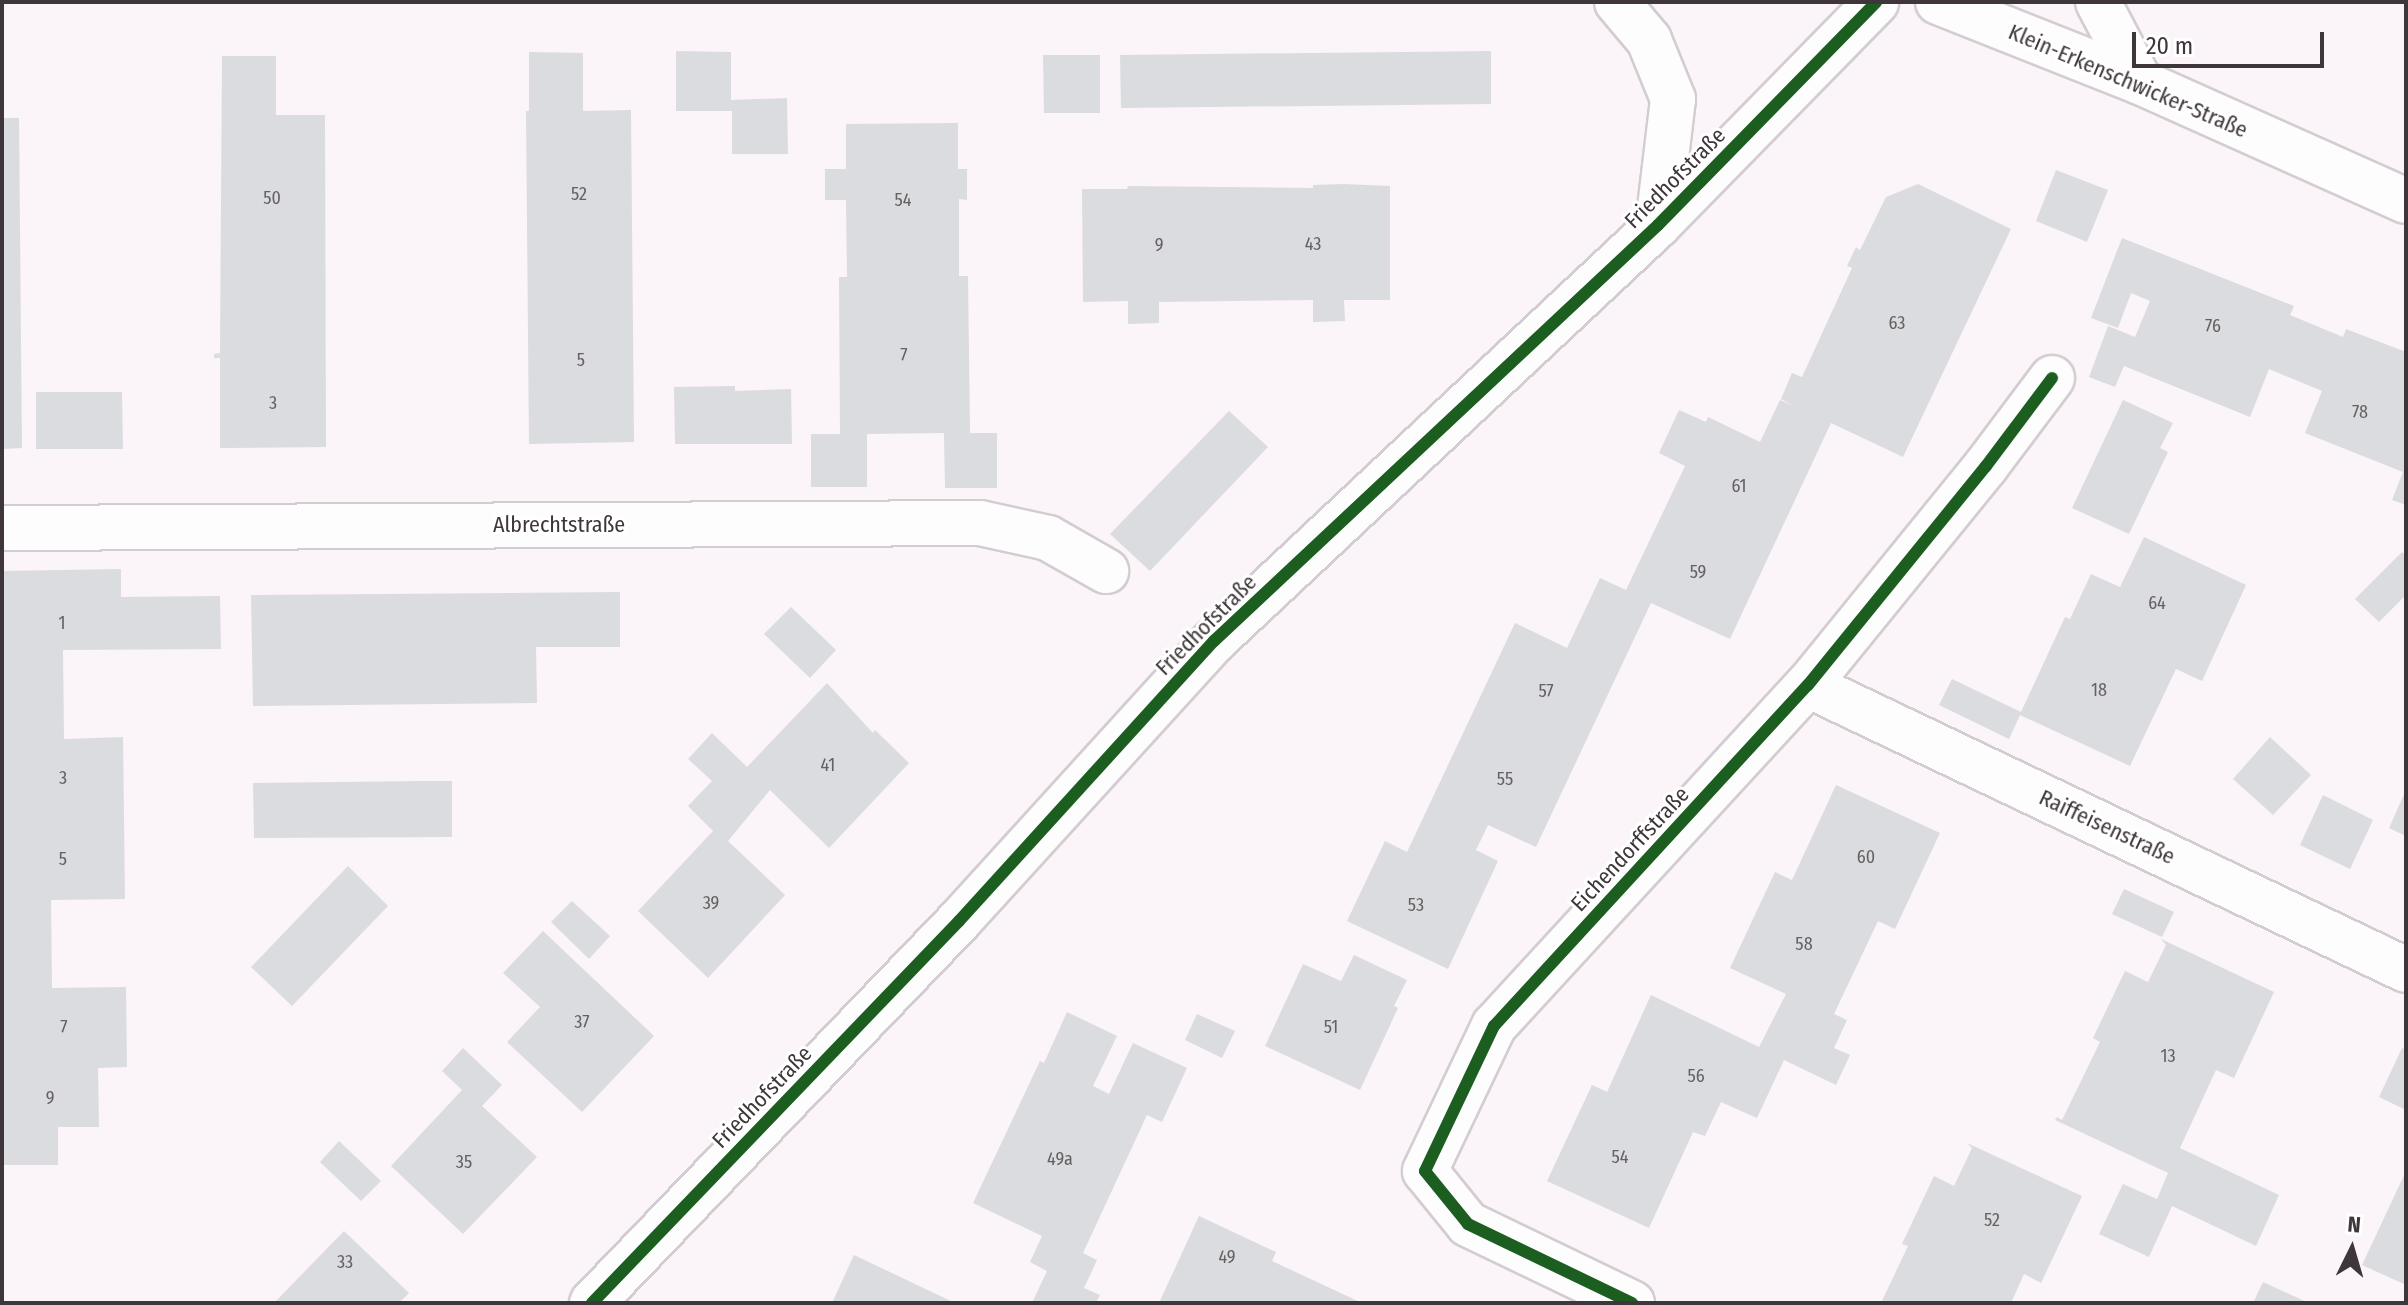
<!DOCTYPE html>
<html>
<head>
<meta charset="utf-8">
<style>
	body { margin:0 }
	#map { position:relative; width:2408px; height:1305px; overflow:hidden; background:#fbf4f8; font-family:"Fira Sans Condensed",sans-serif }
	div>[style] { position:absolute }
	[style*='--x'] { left:calc(var(--x)*1px); top:calc(var(--y)*1px); width:calc(var(--w)*1px); rotate:calc(var(--a)*1deg) }
	.building>* { inset:0; background:#dbdcdf }
	.roads { filter:drop-shadow(2px 0 #d3ccd0) drop-shadow(-2px 0 #d3ccd0) drop-shadow(0 2px #d3ccd0) drop-shadow(0 -2px #d3ccd0) }
	.street>* { height:44px; margin:-22px; padding:0 22px; transform-origin:22px; border-radius:22px; background:#fefdfe }
	.secondary>* { height:44px; margin:-22px; padding:0 22px; transform-origin:22px; border-radius:22px; background:#fefdfe }
	.cycleway>* { height:12px; margin:-6px; padding:0 6px; transform-origin:6px; border-radius:6px; background:#1b5e20 }
	span { translate:-50% -50%; white-space:nowrap; text-align:center; line-height:1.15; -webkit-text-stroke:6px #fff; paint-order:stroke }
	.number-label { font-size:18px; color:#656063 }
	.number-label span { -webkit-text-stroke-width:0 }
	.street-label { font-size:22px; color:#3e363a }
	.frame { position:absolute; inset:0; border:4px solid #3e363a; pointer-events:none }
	.north { position:absolute; left:2312px; top:1209px; width:80px; height:80px; -webkit-text-stroke:6px #fff; paint-order:stroke; rotate:5deg; font-size:22px; font-weight:700; line-height:32px; text-align:center; color:#3e363a }
	.north::after { content:''; display:block; margin:auto; width:28px; height:36px; background:#3e363a; clip-path:polygon(50% 0,100% 100%,50% 72%,0 100%) }
	.scale { position:absolute; left:2132px; top:32px; width:192px; height:36px; box-sizing:border-box; border:4px solid #3e363a; border-top:0; padding-left:10px; font-size:24px; line-height:28px; white-space:nowrap; color:#3e363a; -webkit-text-stroke:6px #fff; paint-order:stroke }
</style>
</head>
<body>
<div id="map">
	<div class="building">
		<div style="clip-path:polygon(676px 51px,731px 52px,731px 100px,787px 98px,788px 154px,732px 154px,732px 111px,676px 111px)"></div>
		<div style="clip-path:polygon(1491px 51px,1491px 104px,1121px 108px,1120px 55px)"></div>
		<div style="clip-path:polygon(529px 52px,583px 53px,583px 111px,631px 110px,634px 442px,529px 444px,526px 111px,529px 111px)"></div>
		<div style="clip-path:polygon(1043px 55px,1100px 55px,1100px 113px,1044px 113px)"></div>
		<div style="clip-path:polygon(222px 56px,276px 56px,276px 115px,325px 115px,326px 447px,220px 448px,220px 358px,214px 358px,214px 354px,220px 353px)"></div>
		<div style="clip-path:polygon(2px 118px,19px 118px,22px 448px,2px 449px)"></div>
		<div style="clip-path:polygon(958px 123px,958px 169px,967px 169px,967px 200px,959px 199px,959px 276px,968px 276px,970px 433px,997px 433px,997px 488px,945px 488px,944px 433px,867px 434px,867px 487px,811px 487px,811px 434px,840px 434px,839px 277px,847px 277px,846px 200px,825px 200px,825px 169px,846px 169px,846px 124px)"></div>
		<div style="clip-path:polygon(2056px 170px,2108px 190px,2087px 242px,2036px 221px)"></div>
		<div style="clip-path:polygon(1344px 184px,1390px 186px,1390px 300px,1344px 300px,1345px 321px,1313px 322px,1313px 300px,1159px 302px,1159px 323px,1128px 324px,1128px 301px,1083px 302px,1082px 189px,1127px 189px,1128px 186px,1313px 188px,1313px 185px)"></div>
		<div style="clip-path:polygon(1918px 184px,2011px 229px,1903px 457px,1831px 423px,1730px 639px,1651px 603px,1536px 847px,1488px 825px,1476px 850px,1498px 861px,1448px 969px,1347px 921px,1385px 841px,1407px 852px,1515px 623px,1567px 648px,1600px 578px,1626px 590px,1685px 466px,1659px 453px,1679px 410px,1706px 422px,1708px 417px,1760px 442px,1780px 400px,1793px 406px,1781px 399px,1792px 373px,1802px 377px,1852px 268px,1847px 266px,1856px 247px,1860px 250px,1886px 197px)"></div>
		<div style="clip-path:polygon(2122px 238px,2294px 306px,2290px 315px,2343px 337px,2346px 329px,2406px 352px,2406px 505px,2392px 500px,2403px 472px,2305px 433px,2322px 391px,2269px 369px,2250px 417px,2124px 366px,2115px 387px,2089px 377px,2108px 326px,2135px 337px,2150px 301px,2131px 293px,2118px 328px,2091px 318px)"></div>
		<div style="clip-path:polygon(735px 386px,735px 391px,791px 389px,792px 444px,675px 444px,674px 387px)"></div>
		<div style="clip-path:polygon(36px 392px,122px 392px,123px 449px,36px 449px)"></div>
		<div style="clip-path:polygon(2123px 400px,2173px 423px,2160px 448px,2168px 452px,2129px 534px,2072px 508px)"></div>
		<div style="clip-path:polygon(1229px 411px,1268px 447px,1150px 571px,1110px 534px)"></div>
		<div style="clip-path:polygon(2144px 537px,2246px 585px,2202px 681px,2176px 669px,2130px 766px,2020px 715px,2009px 739px,1939px 705px,1952px 679px,2021px 712px,2065px 617px,2070px 619px,2091px 574px,2120px 587px)"></div>
		<div style="clip-path:polygon(2402px 552px,2406px 556px,2406px 595px,2379px 622px,2355px 599px)"></div>
		<div style="clip-path:polygon(121px 569px,121px 597px,220px 596px,221px 649px,63px 650px,64px 739px,123px 737px,125px 899px,51px 900px,52px 988px,126px 987px,127px 1067px,98px 1068px,99px 1127px,58px 1127px,58px 1165px,2px 1165px,2px 571px)"></div>
		<div style="clip-path:polygon(620px 592px,620px 647px,536px 647px,537px 703px,253px 706px,251px 595px)"></div>
		<div style="clip-path:polygon(791px 607px,836px 650px,810px 678px,764px 634px)"></div>
		<div style="clip-path:polygon(827px 683px,873px 733px,875px 730px,909px 763px,829px 848px,770px 790px,728px 841px,785px 895px,708px 978px,638px 911px,713px 831px,688px 806px,712px 781px,688px 759px,712px 733px,747px 767px)"></div>
		<div style="clip-path:polygon(2270px 737px,2311px 775px,2273px 815px,2233px 779px)"></div>
		<div style="clip-path:polygon(424px 781px,452px 781px,452px 837px,254px 838px,253px 783px)"></div>
		<div style="clip-path:polygon(1836px 785px,1940px 833px,1895px 929px,1878px 921px,1834px 1014px,1847px 1020px,1834px 1048px,1850px 1055px,1836px 1085px,1784px 1060px,1757px 1118px,1721px 1102px,1705px 1136px,1693px 1132px,1649px 1228px,1547px 1181px,1592px 1085px,1607px 1092px,1651px 995px,1759px 1047px,1786px 994px,1730px 968px,1775px 872px,1792px 880px)"></div>
		<div style="clip-path:polygon(2406px 790px,2406px 836px,2389px 828px)"></div>
		<div style="clip-path:polygon(2323px 795px,2373px 820px,2350px 869px,2300px 845px)"></div>
		<div style="clip-path:polygon(348px 866px,388px 906px,292px 1006px,251px 967px)"></div>
		<div style="clip-path:polygon(2124px 889px,2174px 912px,2162px 937px,2112px 914px)"></div>
		<div style="clip-path:polygon(572px 901px,610px 936px,589px 959px,551px 922px)"></div>
		<div style="clip-path:polygon(543px 931px,654px 1036px,582px 1112px,507px 1042px,540px 1007px,503px 973px)"></div>
		<div style="clip-path:polygon(2161px 939px,2274px 992px,2234px 1078px,2216px 1070px,2180px 1148px,2279px 1195px,2256px 1246px,2172px 1206px,2149px 1257px,2099px 1234px,2123px 1184px,2157px 1199px,2168px 1173px,2055px 1120px,2057px 1117px,2062px 1120px,2100px 1042px,2093px 1038px,2125px 971px,2148px 982px,2166px 945px)"></div>
		<div style="clip-path:polygon(1354px 955px,1407px 980px,1394px 1006px,1398px 1008px,1360px 1090px,1265px 1046px,1303px 964px,1341px 981px)"></div>
		<div style="clip-path:polygon(1067px 1012px,1117px 1036px,1093px 1086px,1109px 1094px,1133px 1043px,1187px 1068px,1162px 1122px,1147px 1115px,1083px 1253px,1097px 1260px,1084px 1288px,1100px 1295px,1096px 1303px,1032px 1303px,1047px 1271px,1030px 1262px,1042px 1236px,973px 1203px,1040px 1061px,1044px 1063px)"></div>
		<div style="clip-path:polygon(1197px 1014px,1235px 1031px,1222px 1058px,1185px 1040px)"></div>
		<div style="clip-path:polygon(463px 1048px,502px 1085px,482px 1106px,537px 1157px,463px 1234px,391px 1166px,462px 1090px,442px 1071px)"></div>
		<div style="clip-path:polygon(2402px 1048px,2406px 1050px,2406px 1110px,2379px 1097px)"></div>
		<div style="clip-path:polygon(339px 1141px,381px 1181px,361px 1201px,320px 1162px)"></div>
		<div style="clip-path:polygon(1967px 1143px,2082px 1196px,2041px 1283px,2024px 1274px,2011px 1303px,1881px 1303px,1908px 1246px,1902px 1244px,1934px 1176px,1954px 1186px,1972px 1148px)"></div>
		<div style="clip-path:polygon(2406px 1171px,2406px 1285px,2362px 1265px)"></div>
		<div style="clip-path:polygon(1199px 1216px,1276px 1252px,1272px 1261px,1362px 1303px,1159px 1303px)"></div>
		<div style="clip-path:polygon(344px 1231px,409px 1293px,399px 1303px,274px 1303px)"></div>
		<div style="clip-path:polygon(854px 1255px,955px 1303px,832px 1303px)"></div>
		<div style="clip-path:polygon(2263px 1282px,2309px 1303px,2253px 1303px)"></div>
	</div>
	<div class="roads">
		<div class="street">
			<div style="--x:2;--y:528;--w:978;--a:-0.29"></div>
			<div style="--x:980;--y:523;--w:70;--a:12.4"></div>
			<div style="--x:1048;--y:538;--w:67;--a:29.6"></div>
			<div style="--x:1808;--y:685;--w:662;--a:25.48"></div>
			<div style="--x:1632;--y:1303;--w:182;--a:-154.3"></div>
			<div style="--x:1468;--y:1224;--w:68;--a:-129.1"></div>
			<div style="--x:1425;--y:1171;--w:161;--a:-64.6"></div>
			<div style="--x:1494;--y:1026;--w:464;--a:-47.4"></div>
			<div style="--x:1808;--y:685;--w:282;--a:-50.9"></div>
			<div style="--x:1986;--y:466;--w:110;--a:-53.1"></div>
		</div>
		<div class="secondary">
			<div style="--x:1617;--y:2;--w:50;--a:49.9"></div>
			<div style="--x:1649;--y:40;--w:64;--a:67.9"></div>
			<div style="--x:1673;--y:99;--w:127;--a:96.8"></div>
			<div style="--x:1938;--y:2;--w:217;--a:21.6"></div>
			<div style="--x:2140;--y:82;--w:291;--a:24.1"></div>
			<div style="--x:2098;--y:2;--w:90;--a:62.3"></div>
			<div style="--x:592;--y:1303;--w:530;--a:-46.15"></div>
			<div style="--x:959;--y:921;--w:379;--a:-47.7"></div>
			<div style="--x:1214;--y:641;--w:608;--a:-43.14"></div>
			<div style="--x:1658;--y:225;--w:312;--a:-45.6"></div>
		</div>
	</div>
	<div class="cycleway">
		<div style="--x:592;--y:1303;--w:530;--a:-46.15"></div>
		<div style="--x:959;--y:921;--w:379;--a:-47.7"></div>
		<div style="--x:1214;--y:641;--w:608;--a:-43.14"></div>
		<div style="--x:1658;--y:225;--w:312;--a:-45.6"></div>
		<div style="--x:1632;--y:1303;--w:182;--a:-154.3"></div>
		<div style="--x:1468;--y:1224;--w:68;--a:-129.1"></div>
		<div style="--x:1425;--y:1171;--w:161;--a:-64.6"></div>
		<div style="--x:1494;--y:1026;--w:464;--a:-47.4"></div>
		<div style="--x:1808;--y:685;--w:282;--a:-50.9"></div>
		<div style="--x:1986;--y:466;--w:110;--a:-53.1"></div>
	</div>
	<div class="number-label">
		<span style="left:579px;top:194px">52</span>
		<span style="left:272px;top:198px">50</span>
		<span style="left:903px;top:200px">54</span>
		<span style="left:1313px;top:244px">43</span>
		<span style="left:1159px;top:245px">9</span>
		<span style="left:1897px;top:323px">63</span>
		<span style="left:2213px;top:326px">76</span>
		<span style="left:904px;top:355px">7</span>
		<span style="left:581px;top:360px">5</span>
		<span style="left:273px;top:403px">3</span>
		<span style="left:2360px;top:412px">78</span>
		<span style="left:1739px;top:486px">61</span>
		<span style="left:1698px;top:572px">59</span>
		<span style="left:2157px;top:603px">64</span>
		<span style="left:62px;top:623px">1</span>
		<span style="left:2099px;top:690px">18</span>
		<span style="left:1546px;top:691px">57</span>
		<span style="left:828px;top:765px">41</span>
		<span style="left:63px;top:778px">3</span>
		<span style="left:1505px;top:779px">55</span>
		<span style="left:1866px;top:857px">60</span>
		<span style="left:63px;top:859px">5</span>
		<span style="left:711px;top:903px">39</span>
		<span style="left:1416px;top:905px">53</span>
		<span style="left:1804px;top:944px">58</span>
		<span style="left:582px;top:1022px">37</span>
		<span style="left:64px;top:1027px">7</span>
		<span style="left:1331px;top:1027px">51</span>
		<span style="left:2168px;top:1056px">13</span>
		<span style="left:1696px;top:1076px">56</span>
		<span style="left:50px;top:1098px">9</span>
		<span style="left:1620px;top:1157px">54</span>
		<span style="left:1060px;top:1159px">49a</span>
		<span style="left:464px;top:1162px">35</span>
		<span style="left:1992px;top:1220px">52</span>
		<span style="left:1227px;top:1257px">49</span>
		<span style="left:345px;top:1262px">33</span>
	</div>
	<div class="street-label">
		<span style="left:2128px;top:81px;rotate:23deg">Klein-Erkenschwicker-Straße</span>
		<span style="left:1675px;top:178px;rotate:-45deg">Friedhofstraße</span>
		<span style="left:559px;top:525px">Albrechtstraße</span>
		<span style="left:1206px;top:625px;rotate:-45deg">Friedhofstraße</span>
		<span style="left:2107px;top:827px;rotate:25deg">Raiffeisenstraße</span>
		<span style="left:1630px;top:849px;rotate:-47deg">Eichendorffstraße</span>
		<span style="left:762px;top:1097px;rotate:-46deg">Friedhofstraße</span>
	</div>
	<div class="frame"></div>
	<div class="north">N</div>
	<div class="scale">20 m</div>
</div>
</body>
</html>
